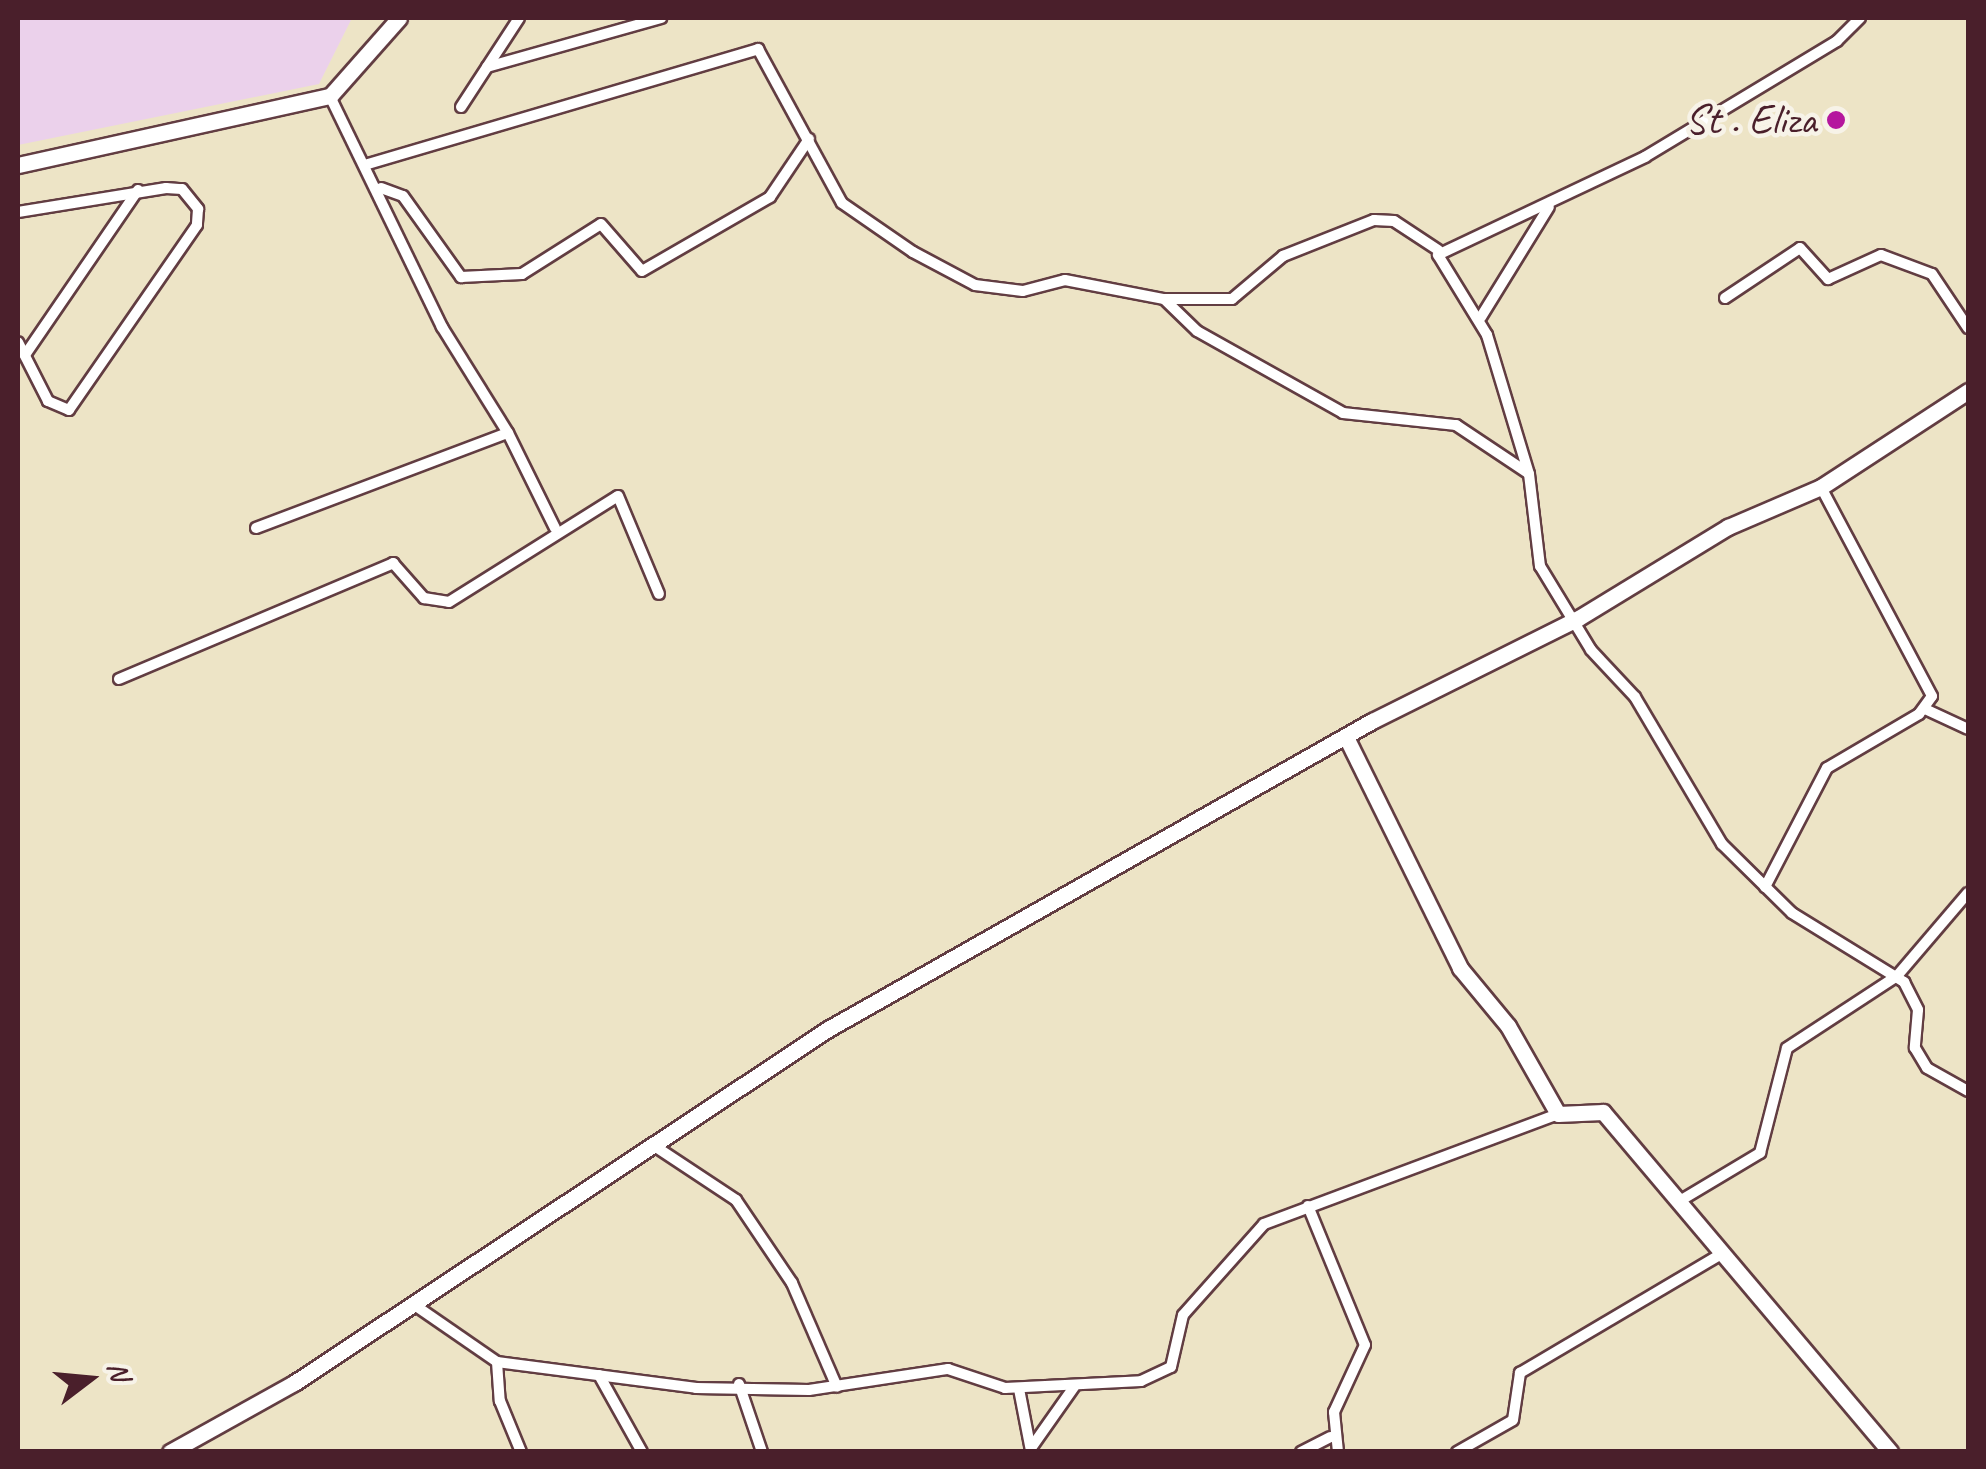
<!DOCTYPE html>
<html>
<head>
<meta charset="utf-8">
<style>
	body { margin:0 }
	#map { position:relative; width:1986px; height:1469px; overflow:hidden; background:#ede4c6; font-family:Caveat,sans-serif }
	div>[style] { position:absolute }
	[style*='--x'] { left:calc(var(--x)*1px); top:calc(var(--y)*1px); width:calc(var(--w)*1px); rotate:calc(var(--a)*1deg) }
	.built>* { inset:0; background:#ebd1eb }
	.roads { filter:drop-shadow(2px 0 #623d42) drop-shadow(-2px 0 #623d42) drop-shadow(0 2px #623d42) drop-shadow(0 -2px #623d42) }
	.street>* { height:10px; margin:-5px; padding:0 5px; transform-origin:5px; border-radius:5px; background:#fff }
	.secondary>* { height:15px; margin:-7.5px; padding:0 7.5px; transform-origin:7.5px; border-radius:7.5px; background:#fff }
	.dots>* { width:28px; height:28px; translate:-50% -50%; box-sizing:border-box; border:5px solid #f7f3e8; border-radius:50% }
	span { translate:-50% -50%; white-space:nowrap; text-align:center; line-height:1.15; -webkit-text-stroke:9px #f7f3e8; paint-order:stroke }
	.poi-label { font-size:42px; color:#4a1f2b }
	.right { translate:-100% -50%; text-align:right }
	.frame { position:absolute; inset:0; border:20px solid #4a1f2b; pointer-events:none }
	.north { position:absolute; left:40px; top:1329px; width:100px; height:100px; -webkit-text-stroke:8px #f7f3e8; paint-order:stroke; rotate:74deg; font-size:28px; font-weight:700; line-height:40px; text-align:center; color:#4a1f2b }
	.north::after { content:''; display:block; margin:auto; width:35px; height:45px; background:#4a1f2b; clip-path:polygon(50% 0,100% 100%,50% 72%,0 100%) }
</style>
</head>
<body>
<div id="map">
	<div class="built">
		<div style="clip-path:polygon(18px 18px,352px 18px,319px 84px,18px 145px)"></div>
	</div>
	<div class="roads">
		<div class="street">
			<div style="--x:1860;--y:18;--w:33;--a:135"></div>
			<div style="--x:1837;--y:41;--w:224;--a:148.9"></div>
			<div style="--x:1645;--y:157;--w:229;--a:154.7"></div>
			<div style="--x:1438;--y:255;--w:94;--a:58.5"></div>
			<div style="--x:1487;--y:335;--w:145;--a:73.2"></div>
			<div style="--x:1529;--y:474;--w:93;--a:83.2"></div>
			<div style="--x:1540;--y:566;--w:98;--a:58.7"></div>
			<div style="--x:1591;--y:650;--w:64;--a:46.9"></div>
			<div style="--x:1635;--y:697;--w:171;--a:59.4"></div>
			<div style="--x:1722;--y:844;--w:98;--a:44.6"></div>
			<div style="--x:1792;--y:913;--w:132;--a:31.6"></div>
			<div style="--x:1904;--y:982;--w:31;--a:63"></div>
			<div style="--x:1918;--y:1010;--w:38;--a:95"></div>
			<div style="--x:1915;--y:1048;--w:23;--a:59"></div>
			<div style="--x:1927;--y:1068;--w:47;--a:29.3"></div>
			<div style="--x:487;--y:67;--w:181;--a:-15.7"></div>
			<div style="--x:461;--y:107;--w:106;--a:-56.9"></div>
			<div style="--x:368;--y:164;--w:407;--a:-16.4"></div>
			<div style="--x:758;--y:49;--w:175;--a:61.4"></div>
			<div style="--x:842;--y:203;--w:86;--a:34.6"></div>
			<div style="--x:913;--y:252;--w:70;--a:28"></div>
			<div style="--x:975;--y:285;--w:48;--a:7.1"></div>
			<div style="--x:1023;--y:291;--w:43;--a:-14.7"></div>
			<div style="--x:1065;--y:280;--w:101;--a:10.9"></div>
			<div style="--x:1164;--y:299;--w:46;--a:44.1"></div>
			<div style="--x:1197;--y:331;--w:167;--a:29.3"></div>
			<div style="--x:1343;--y:413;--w:114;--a:6.1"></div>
			<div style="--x:1456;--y:425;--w:87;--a:33.7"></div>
			<div style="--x:381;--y:188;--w:23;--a:20"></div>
			<div style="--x:403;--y:196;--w:100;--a:54.4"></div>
			<div style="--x:461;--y:277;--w:61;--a:-2.8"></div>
			<div style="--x:522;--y:274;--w:93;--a:-32.3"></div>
			<div style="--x:601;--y:224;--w:62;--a:48.9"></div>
			<div style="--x:642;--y:271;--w:148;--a:-30"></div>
			<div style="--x:770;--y:197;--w:70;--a:-56.1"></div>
			<div style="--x:18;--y:212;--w:150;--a:-9.2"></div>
			<div style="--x:166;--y:188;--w:16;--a:4"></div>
			<div style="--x:182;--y:189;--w:26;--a:51"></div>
			<div style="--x:198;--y:209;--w:16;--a:94"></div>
			<div style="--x:197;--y:225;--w:225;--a:124.7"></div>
			<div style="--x:69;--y:410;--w:23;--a:-157"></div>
			<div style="--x:48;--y:401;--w:66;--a:-117"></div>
			<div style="--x:1725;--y:298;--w:90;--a:-33.7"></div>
			<div style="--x:1800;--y:248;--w:42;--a:47.9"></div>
			<div style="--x:1828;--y:279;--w:58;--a:-24.4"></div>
			<div style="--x:1881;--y:255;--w:54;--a:20.4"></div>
			<div style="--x:1932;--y:274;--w:65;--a:56.3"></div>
			<div style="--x:1165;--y:299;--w:67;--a:0"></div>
			<div style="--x:1232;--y:299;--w:67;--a:-40.1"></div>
			<div style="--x:1283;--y:256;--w:98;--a:-21.6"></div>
			<div style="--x:1374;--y:220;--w:20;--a:3"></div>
			<div style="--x:1394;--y:221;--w:53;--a:33.4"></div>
			<div style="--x:1481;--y:317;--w:129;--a:-58.3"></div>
			<div style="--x:25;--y:355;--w:200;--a:-55.6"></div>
			<div style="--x:508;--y:433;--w:106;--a:63.7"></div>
			<div style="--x:256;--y:528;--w:269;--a:-20.7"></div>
			<div style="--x:508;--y:433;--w:125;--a:-121.9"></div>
			<div style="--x:442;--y:327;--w:257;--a:-115.9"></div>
			<div style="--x:119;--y:679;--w:298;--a:-22.9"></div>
			<div style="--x:393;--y:563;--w:47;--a:48.5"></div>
			<div style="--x:424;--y:598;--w:25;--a:9"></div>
			<div style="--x:449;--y:602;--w:199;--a:-32.1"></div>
			<div style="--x:618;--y:496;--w:106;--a:67.3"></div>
			<div style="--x:1925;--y:709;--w:47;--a:24.9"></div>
			<div style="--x:1765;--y:887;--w:134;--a:-62.5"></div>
			<div style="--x:1827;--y:768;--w:107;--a:-30.4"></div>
			<div style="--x:1919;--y:714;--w:22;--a:-54"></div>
			<div style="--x:1932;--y:696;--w:237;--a:-118"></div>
			<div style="--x:656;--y:1147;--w:96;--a:33.5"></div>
			<div style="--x:736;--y:1200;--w:100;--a:56"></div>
			<div style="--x:792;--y:1283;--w:113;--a:66.6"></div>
			<div style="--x:1678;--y:1202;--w:96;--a:-30.9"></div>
			<div style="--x:1760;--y:1153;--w:108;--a:-75.6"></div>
			<div style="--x:1787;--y:1048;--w:131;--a:-33.2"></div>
			<div style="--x:1897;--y:976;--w:109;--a:-49.5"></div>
			<div style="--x:1308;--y:1206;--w:150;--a:67.7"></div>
			<div style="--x:1365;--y:1345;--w:74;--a:114.8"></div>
			<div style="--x:1334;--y:1412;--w:40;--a:84.3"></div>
			<div style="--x:413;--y:1304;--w:102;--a:34.6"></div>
			<div style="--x:497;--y:1362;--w:201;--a:7.4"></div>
			<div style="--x:696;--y:1388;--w:113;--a:1"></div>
			<div style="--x:809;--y:1390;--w:141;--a:-8.6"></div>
			<div style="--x:948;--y:1369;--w:60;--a:18.4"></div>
			<div style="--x:1005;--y:1388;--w:136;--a:-2.9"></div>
			<div style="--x:1141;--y:1381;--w:33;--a:-25"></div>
			<div style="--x:1171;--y:1367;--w:53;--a:-77"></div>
			<div style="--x:1183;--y:1315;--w:122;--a:-48.3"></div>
			<div style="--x:1264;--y:1224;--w:314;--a:-20.5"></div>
			<div style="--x:497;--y:1362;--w:39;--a:86"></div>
			<div style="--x:500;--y:1401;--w:55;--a:67.6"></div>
			<div style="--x:599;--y:1375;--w:88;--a:60.8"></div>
			<div style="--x:739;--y:1384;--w:72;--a:71.3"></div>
			<div style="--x:1019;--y:1389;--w:63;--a:79"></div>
			<div style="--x:1031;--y:1448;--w:75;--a:-54.8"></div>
			<div style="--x:1301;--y:1452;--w:33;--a:-27"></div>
			<div style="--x:1457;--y:1452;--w:64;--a:-29.7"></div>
			<div style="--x:1513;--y:1420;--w:48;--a:-81.5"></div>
			<div style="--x:1520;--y:1373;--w:234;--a:-30.6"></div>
		</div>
		<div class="secondary">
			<div style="--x:18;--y:165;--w:320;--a:-12.5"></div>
			<div style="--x:330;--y:96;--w:104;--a:-48.5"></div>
			<div style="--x:1346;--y:737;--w:258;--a:63.7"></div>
			<div style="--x:1460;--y:968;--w:75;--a:50.4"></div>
			<div style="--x:1508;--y:1026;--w:101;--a:60.4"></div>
			<div style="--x:1558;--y:1114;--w:45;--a:-2.5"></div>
			<div style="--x:1603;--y:1112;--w:445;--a:49.8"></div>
			<div style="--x:170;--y:1452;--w:142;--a:-29.1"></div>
			<div style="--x:294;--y:1383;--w:641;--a:-33.54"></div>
			<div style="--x:828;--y:1029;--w:625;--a:-29.52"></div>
			<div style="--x:1372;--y:721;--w:229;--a:-26.5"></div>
			<div style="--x:1577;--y:619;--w:177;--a:-31.4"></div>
			<div style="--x:1728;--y:527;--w:101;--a:-23.3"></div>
			<div style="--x:1821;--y:487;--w:176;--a:-33.1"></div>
		</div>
	</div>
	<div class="dots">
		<div style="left:1836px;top:120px;background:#b5179e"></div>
	</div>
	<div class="poi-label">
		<span class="right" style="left:1816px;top:120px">St . Eliza</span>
	</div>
	<div class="frame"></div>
	<div class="north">N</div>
</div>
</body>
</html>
